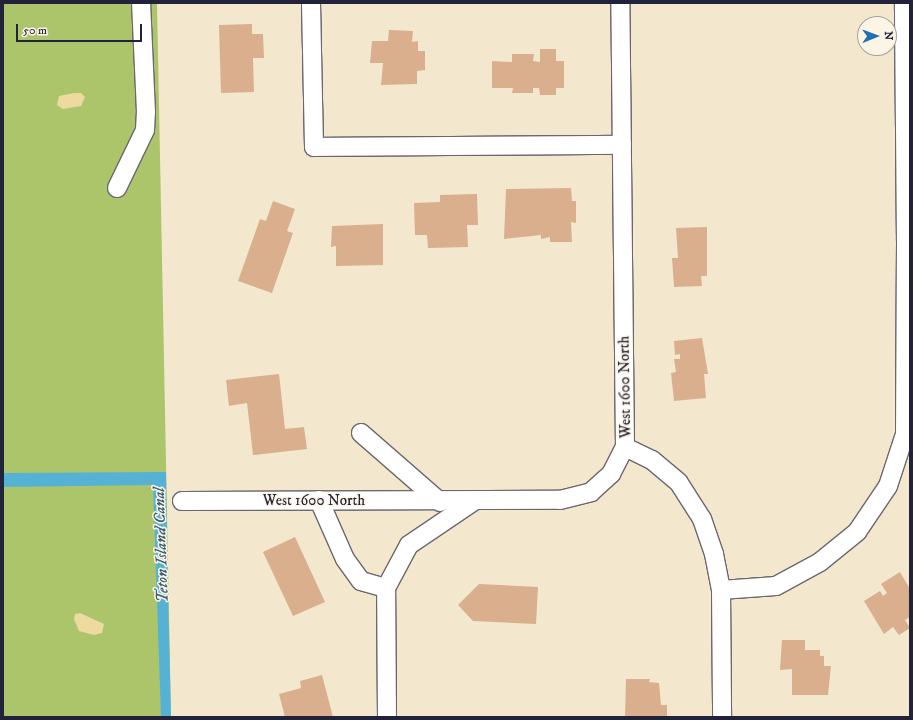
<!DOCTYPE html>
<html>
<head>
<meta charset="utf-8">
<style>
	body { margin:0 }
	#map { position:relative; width:913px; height:720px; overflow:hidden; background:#f3e8cd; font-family:"IM FELL DW Pica",serif }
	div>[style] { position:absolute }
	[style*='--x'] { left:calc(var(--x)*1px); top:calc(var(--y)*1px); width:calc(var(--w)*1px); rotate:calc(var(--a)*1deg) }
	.green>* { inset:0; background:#acc56b }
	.sand>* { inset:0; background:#eeda9e }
	.water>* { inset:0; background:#56b2d4 }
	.building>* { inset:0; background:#d9af8e }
	.roads { filter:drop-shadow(1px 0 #6b676e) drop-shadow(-1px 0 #6b676e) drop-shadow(0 1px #6b676e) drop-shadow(0 -1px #6b676e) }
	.minor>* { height:18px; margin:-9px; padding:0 9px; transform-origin:9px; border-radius:9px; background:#fff }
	span { translate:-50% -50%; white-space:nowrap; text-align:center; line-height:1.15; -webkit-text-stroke:3px #fcf5e5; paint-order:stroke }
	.street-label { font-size:15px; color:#22223b }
	.water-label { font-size:16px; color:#375c78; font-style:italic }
	.frame { position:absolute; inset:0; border:4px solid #22223b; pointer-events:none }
	.north { position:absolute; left:857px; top:16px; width:40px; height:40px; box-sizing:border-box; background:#fcf5e5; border:1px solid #a5a1a1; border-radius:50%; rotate:89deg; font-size:11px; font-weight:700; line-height:16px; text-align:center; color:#22223b }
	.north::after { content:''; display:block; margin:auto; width:14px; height:18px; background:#1f6fb2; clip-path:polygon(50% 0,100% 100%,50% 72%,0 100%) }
	.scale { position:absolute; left:16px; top:24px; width:126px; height:18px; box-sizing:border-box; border:2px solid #22223b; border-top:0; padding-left:5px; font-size:12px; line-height:14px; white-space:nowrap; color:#22223b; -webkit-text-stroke:3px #fcf5e5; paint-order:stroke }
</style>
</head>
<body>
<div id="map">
	<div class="green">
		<div style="clip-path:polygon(3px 3px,157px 3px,171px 717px,3px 717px)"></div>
	</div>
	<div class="sand">
		<div style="clip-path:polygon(74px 93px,81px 93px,85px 97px,81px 106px,63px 109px,57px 105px,59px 96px)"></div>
		<div style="clip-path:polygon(80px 613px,104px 624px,102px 633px,94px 635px,79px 631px,74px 619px,75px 614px)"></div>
	</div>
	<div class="water">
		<div style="clip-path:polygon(166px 472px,167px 550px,171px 717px,161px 717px,153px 485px,3px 487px,3px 473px)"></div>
	</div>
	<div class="building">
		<div style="clip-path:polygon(252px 24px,252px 34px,263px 34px,264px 58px,253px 58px,254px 92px,221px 93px,219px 25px)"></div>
		<div style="clip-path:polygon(389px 30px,413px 31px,412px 42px,418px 41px,418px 51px,425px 51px,425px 70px,417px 71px,417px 84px,381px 85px,383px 63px,370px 63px,372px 41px,388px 41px)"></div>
		<div style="clip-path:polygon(540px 49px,556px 49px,556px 61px,564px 61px,564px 88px,556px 88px,556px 95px,540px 95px,539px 88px,533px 88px,533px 93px,512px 93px,513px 88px,492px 88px,492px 61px,512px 62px,512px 54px,534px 54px,533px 61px,540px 62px)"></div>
		<div style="clip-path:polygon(571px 188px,572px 201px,576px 201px,576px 223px,571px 222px,572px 242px,550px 242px,550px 237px,541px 239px,541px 235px,504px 239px,506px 189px)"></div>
		<div style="clip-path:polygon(477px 194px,478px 225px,467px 225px,468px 247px,428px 248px,427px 235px,415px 235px,414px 203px,440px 202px,440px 195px)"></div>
		<div style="clip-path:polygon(273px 201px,295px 209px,287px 231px,293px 233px,272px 293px,238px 281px,260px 219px,266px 221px)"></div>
		<div style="clip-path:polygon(383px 224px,383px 265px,336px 266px,336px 246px,331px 247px,332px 226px)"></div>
		<div style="clip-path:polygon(707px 227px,707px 276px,701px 276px,702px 286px,674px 287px,672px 258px,678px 258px,676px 228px)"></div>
		<div style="clip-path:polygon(702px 338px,708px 374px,704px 374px,706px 398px,674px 401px,671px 373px,676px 372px,674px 359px,680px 359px,680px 354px,675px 355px,674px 341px)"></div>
		<div style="clip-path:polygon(279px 374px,285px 429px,304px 427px,307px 449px,253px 455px,247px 403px,229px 406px,226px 380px)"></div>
		<div style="clip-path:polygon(295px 537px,325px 602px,293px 616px,263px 552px)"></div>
		<div style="clip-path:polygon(900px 572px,910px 589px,910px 617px,905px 620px,910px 628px,899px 635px,893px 627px,884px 634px,864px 601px,880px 591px,883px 596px,887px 593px,881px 584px)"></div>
		<div style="clip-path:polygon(479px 584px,538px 587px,536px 624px,473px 621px,458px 605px)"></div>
		<div style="clip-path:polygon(782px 640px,805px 640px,805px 650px,820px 650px,820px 656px,824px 656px,824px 666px,831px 666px,828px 695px,792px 695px,792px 669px,780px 670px)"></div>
		<div style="clip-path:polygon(322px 675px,333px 717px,285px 717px,279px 694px,301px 688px,300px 681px)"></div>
		<div style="clip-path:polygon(626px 679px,650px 679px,649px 682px,659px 683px,661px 705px,667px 705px,667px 717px,625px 717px)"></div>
	</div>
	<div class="roads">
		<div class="minor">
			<div style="--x:311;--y:3;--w:144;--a:88.8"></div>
			<div style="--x:314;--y:147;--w:308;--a:-0.4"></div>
			<div style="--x:117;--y:188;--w:64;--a:-64.2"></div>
			<div style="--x:145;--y:130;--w:18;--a:-87"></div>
			<div style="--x:146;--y:112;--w:109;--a:-92.6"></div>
			<div style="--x:361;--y:433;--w:105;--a:41.1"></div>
			<div style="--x:625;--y:447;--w:30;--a:26"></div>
			<div style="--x:652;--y:460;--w:35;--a:40"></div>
			<div style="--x:679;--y:483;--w:43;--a:57.4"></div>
			<div style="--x:702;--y:519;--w:37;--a:71"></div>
			<div style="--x:714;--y:554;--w:37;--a:79"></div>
			<div style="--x:721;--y:590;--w:127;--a:89.5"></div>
			<div style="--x:319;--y:500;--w:64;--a:66.2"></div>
			<div style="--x:345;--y:559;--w:27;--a:54"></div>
			<div style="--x:361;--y:581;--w:26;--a:16"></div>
			<div style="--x:182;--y:501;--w:378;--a:-0.2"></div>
			<div style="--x:560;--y:500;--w:32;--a:-14"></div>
			<div style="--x:591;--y:492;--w:27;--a:-42"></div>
			<div style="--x:611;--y:474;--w:30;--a:-63"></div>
			<div style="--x:625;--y:447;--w:444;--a:-90.6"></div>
			<div style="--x:721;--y:590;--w:55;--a:-4.2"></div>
			<div style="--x:776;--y:586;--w:50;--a:-28.6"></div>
			<div style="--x:820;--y:562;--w:48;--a:-39"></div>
			<div style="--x:857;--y:532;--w:55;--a:-56"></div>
			<div style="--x:888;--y:486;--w:55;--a:-71.9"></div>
			<div style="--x:905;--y:434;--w:191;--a:-89.7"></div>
			<div style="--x:906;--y:243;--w:240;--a:-90.5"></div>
			<div style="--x:387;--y:717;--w:129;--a:-90.4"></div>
			<div style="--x:386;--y:588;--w:49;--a:-61.9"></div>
			<div style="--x:409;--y:545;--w:78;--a:-34.1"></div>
		</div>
	</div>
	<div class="street-label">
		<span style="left:625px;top:387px;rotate:-91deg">West 1600 North</span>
		<span style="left:314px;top:501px">West 1600 North</span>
	</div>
	<div class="water-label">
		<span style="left:161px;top:545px;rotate:-92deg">Teton Island Canal</span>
	</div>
	<div class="frame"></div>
	<div class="north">N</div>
	<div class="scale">50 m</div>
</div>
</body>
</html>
